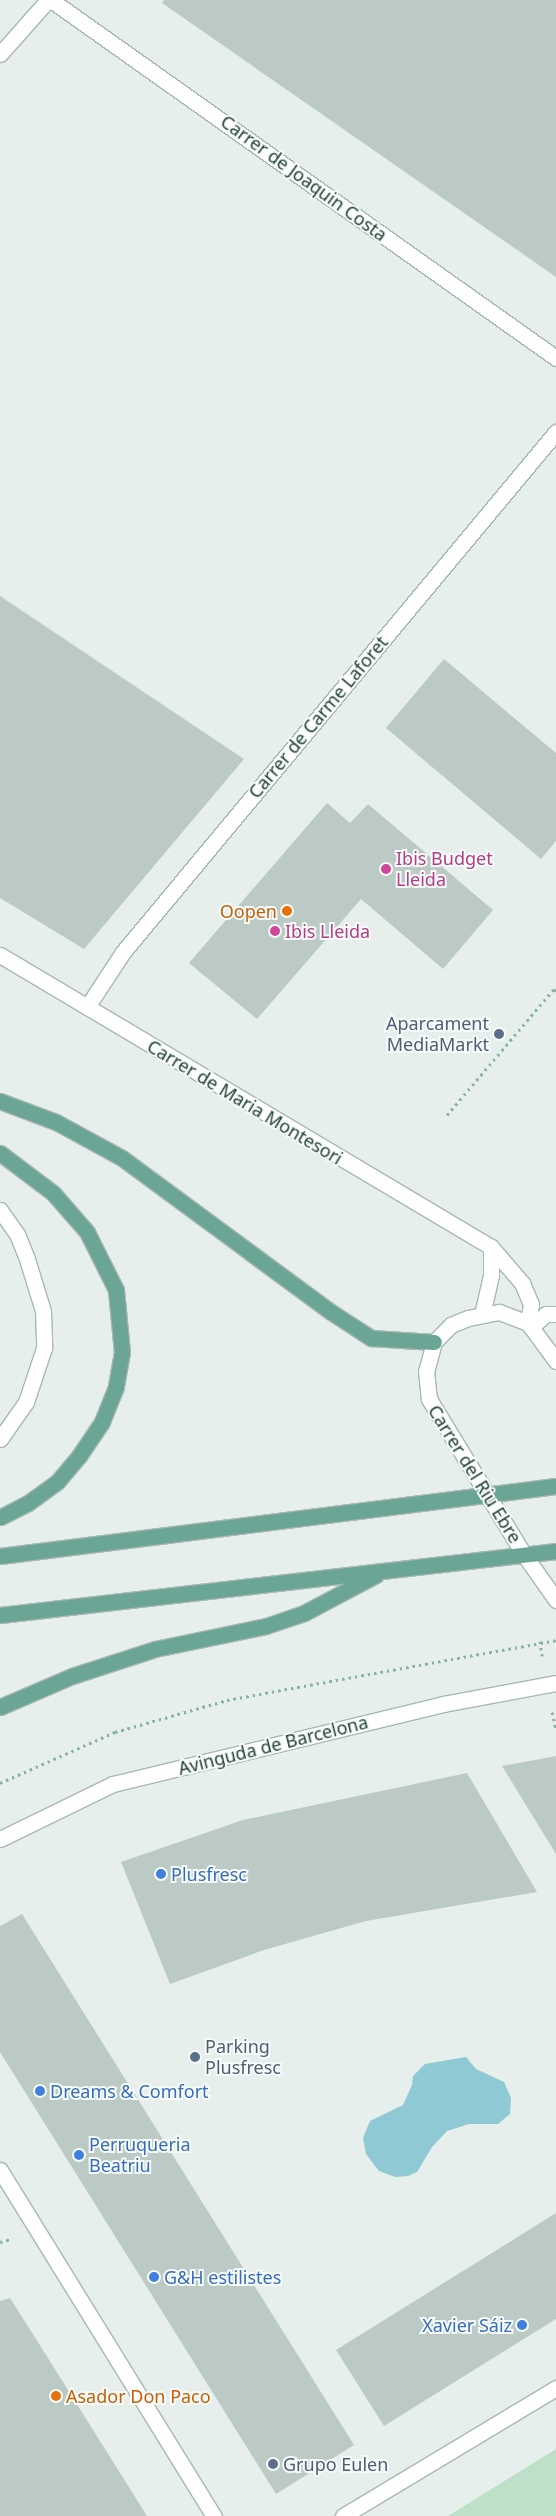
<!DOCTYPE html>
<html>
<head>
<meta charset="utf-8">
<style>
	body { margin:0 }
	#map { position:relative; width:556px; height:2516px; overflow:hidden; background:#e6efeb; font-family:"Noto Sans",sans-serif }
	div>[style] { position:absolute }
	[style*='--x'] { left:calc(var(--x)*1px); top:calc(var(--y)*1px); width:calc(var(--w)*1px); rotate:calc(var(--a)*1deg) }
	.green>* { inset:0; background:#bfe0c8 }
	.water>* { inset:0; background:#8ec9d4 }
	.building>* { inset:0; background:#bbcac4 }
	.path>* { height:3px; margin-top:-1.5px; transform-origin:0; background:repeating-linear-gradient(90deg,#86b3a5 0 2.5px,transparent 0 6.5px) }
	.roads { filter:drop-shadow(1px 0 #a8b8b2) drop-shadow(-1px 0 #a8b8b2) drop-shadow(0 1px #a8b8b2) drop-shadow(0 -1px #a8b8b2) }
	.minor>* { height:15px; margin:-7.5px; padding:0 7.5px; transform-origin:7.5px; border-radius:7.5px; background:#fff }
	.major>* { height:15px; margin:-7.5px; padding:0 7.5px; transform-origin:7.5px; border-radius:7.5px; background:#6aa596 }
	.dots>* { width:14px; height:14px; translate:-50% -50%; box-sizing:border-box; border:2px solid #f7fbf9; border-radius:50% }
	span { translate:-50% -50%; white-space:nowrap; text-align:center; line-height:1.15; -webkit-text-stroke:4px #f7fbf9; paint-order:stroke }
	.street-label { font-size:18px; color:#24423a }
	.hotel-label { font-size:18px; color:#b23c85 }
	.left { translate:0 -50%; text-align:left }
	.food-label { font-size:18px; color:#c56008 }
	.right { translate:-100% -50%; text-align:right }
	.service-label { font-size:18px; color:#4e5e75 }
	.shop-label { font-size:18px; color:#366cbe }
</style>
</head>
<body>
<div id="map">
	<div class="green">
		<div style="clip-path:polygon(556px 2449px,556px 2516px,448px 2516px)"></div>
	</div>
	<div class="water">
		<div style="clip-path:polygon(466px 2057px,476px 2069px,504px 2082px,511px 2098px,510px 2114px,498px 2124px,469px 2124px,447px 2131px,432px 2147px,417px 2172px,408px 2176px,395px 2177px,379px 2171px,366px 2154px,363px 2138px,370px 2121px,403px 2105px,412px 2085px,413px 2076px,425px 2064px)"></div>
	</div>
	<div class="building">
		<div style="clip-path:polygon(164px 0,556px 0,556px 277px,162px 3px)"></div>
		<div style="clip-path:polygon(0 596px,244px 759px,84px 949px,0 898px)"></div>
		<div style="clip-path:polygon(444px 659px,556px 753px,556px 841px,541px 859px,386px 728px)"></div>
		<div style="clip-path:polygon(327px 803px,350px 823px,368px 804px,493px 910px,443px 969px,361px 899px,257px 1019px,189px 963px)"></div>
		<div style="clip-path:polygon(556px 1756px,556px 1854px,502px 1766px)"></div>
		<div style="clip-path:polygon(467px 1773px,537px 1892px,366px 1921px,264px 1950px,170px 1984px,121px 1862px,243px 1820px)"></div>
		<div style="clip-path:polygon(22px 1914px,354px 2445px,276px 2494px,0 2052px,0 1926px)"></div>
		<div style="clip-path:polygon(556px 2213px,556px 2319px,384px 2426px,336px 2350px)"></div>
		<div style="clip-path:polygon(10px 2298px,36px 2339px,147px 2516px,0 2516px,0 2301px)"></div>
	</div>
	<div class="path">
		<div style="--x:447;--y:1115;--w:165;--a:-49.7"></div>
		<div style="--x:554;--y:989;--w:3;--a:45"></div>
		<div style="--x:540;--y:1641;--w:15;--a:82"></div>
		<div style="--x:552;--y:1712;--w:18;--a:77"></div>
		<div style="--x:0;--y:1783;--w:126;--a:-23.9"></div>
		<div style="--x:115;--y:1732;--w:116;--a:-15.9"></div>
		<div style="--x:227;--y:1700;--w:334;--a:-10.3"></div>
		<div style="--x:0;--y:2242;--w:11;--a:-15"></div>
	</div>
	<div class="roads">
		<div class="minor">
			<div style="--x:51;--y:0;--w:619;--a:35.33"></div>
			<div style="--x:0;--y:54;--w:72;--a:-48.4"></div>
			<div style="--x:0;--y:955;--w:571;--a:30.74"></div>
			<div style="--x:491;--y:1247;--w:48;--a:49.3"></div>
			<div style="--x:522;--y:1283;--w:23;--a:67"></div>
			<div style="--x:531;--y:1304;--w:19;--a:99"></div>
			<div style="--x:87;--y:1007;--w:66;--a:-56.8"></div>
			<div style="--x:123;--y:952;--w:677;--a:-50.22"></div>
			<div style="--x:0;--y:1210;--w:29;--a:55"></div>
			<div style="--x:17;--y:1234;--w:27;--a:68"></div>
			<div style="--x:27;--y:1259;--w:54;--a:72.9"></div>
			<div style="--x:43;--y:1311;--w:37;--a:88"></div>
			<div style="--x:44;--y:1348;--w:57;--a:108.4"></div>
			<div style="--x:26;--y:1402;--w:45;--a:125.1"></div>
			<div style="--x:482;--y:1315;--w:41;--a:-77.3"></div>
			<div style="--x:491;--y:1275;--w:28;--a:-90"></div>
			<div style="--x:531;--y:1327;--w:20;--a:-41"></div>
			<div style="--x:546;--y:1314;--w:10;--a:0"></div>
			<div style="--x:556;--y:1361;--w:47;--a:-126.4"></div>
			<div style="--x:528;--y:1323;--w:31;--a:-159"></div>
			<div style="--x:499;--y:1312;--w:32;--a:169"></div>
			<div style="--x:468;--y:1318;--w:18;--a:158"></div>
			<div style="--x:451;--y:1325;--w:24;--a:135"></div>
			<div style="--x:434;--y:1342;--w:30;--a:105"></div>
			<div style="--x:426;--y:1371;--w:28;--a:84"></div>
			<div style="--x:429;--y:1399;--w:184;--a:58.6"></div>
			<div style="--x:525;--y:1556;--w:54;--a:54.8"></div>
			<div style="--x:0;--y:1839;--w:126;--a:-26"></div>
			<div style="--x:113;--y:1784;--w:340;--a:-13.6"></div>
			<div style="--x:443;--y:1704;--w:115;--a:-10.5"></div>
			<div style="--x:0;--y:2170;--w:407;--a:58.3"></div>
			<div style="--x:343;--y:2516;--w:249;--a:-31"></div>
		</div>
		<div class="major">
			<div style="--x:0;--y:1101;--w:60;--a:20.6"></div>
			<div style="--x:56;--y:1122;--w:75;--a:28.6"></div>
			<div style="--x:122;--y:1158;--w:260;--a:36.4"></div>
			<div style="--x:331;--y:1312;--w:48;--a:33"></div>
			<div style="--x:371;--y:1338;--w:63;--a:3.6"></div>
			<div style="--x:0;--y:1153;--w:66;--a:37"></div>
			<div style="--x:53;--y:1193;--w:52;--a:48.9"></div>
			<div style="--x:87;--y:1232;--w:65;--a:63.4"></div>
			<div style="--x:116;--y:1290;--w:62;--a:84.5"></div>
			<div style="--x:122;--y:1352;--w:36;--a:100"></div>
			<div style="--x:116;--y:1387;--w:38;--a:112"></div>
			<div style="--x:102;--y:1422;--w:41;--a:124.1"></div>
			<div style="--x:79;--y:1456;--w:34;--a:130"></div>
			<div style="--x:57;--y:1482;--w:36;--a:144"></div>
			<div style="--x:28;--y:1503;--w:31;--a:153"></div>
			<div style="--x:0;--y:1556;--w:560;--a:-7.18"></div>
			<div style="--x:0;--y:1615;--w:560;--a:-6.57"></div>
			<div style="--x:0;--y:1707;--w:78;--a:-23.3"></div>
			<div style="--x:72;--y:1676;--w:87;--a:-18"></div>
			<div style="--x:155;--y:1649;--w:113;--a:-11.7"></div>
			<div style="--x:266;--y:1626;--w:40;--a:-18.9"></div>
			<div style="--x:304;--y:1613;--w:81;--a:-27.8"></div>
		</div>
	</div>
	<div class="dots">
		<div style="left:386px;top:869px;background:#d1479c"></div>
		<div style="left:287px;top:911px;background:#e8710a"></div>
		<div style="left:275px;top:931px;background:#d1479c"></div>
		<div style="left:499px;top:1034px;background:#5c6f8a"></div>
		<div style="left:161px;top:1874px;background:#3f7fe0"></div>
		<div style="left:195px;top:2057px;background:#5c6f8a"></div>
		<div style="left:40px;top:2091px;background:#3f7fe0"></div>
		<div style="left:79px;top:2155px;background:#3f7fe0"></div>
		<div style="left:154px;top:2277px;background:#3f7fe0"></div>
		<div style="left:522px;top:2325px;background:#3f7fe0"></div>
		<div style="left:56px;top:2396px;background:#e8710a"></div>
		<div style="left:273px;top:2464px;background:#5c6f8a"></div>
	</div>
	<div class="street-label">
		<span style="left:304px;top:178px;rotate:36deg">Carrer de Joaquin Costa</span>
		<span style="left:318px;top:717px;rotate:-50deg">Carrer de Carme Laforet</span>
		<span style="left:245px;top:1102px;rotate:31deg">Carrer de Maria Montesori</span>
		<span style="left:475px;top:1474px;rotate:58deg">Carrer del Riu Ebre</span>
		<span style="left:273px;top:1745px;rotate:-14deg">Avinguda de Barcelona</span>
	</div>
	<div class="hotel-label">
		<span class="left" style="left:396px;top:869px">Ibis Budget<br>Lleida</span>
		<span class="left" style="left:285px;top:931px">Ibis Lleida</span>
	</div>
	<div class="food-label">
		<span class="right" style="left:277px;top:911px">Oopen</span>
		<span class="left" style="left:66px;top:2396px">Asador Don Paco</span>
	</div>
	<div class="service-label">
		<span class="right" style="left:489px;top:1034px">Aparcament<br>MediaMarkt</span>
		<span class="left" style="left:205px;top:2057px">Parking<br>Plusfresc</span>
		<span class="left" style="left:283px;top:2464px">Grupo Eulen</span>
	</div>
	<div class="shop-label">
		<span class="left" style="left:171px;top:1874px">Plusfresc</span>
		<span class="left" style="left:50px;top:2091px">Dreams &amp; Comfort</span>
		<span class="left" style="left:89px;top:2155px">Perruqueria<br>Beatriu</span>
		<span class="left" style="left:164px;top:2277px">G&amp;H estilistes</span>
		<span class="right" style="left:512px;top:2325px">Xavier Sáiz</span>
	</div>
</div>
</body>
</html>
